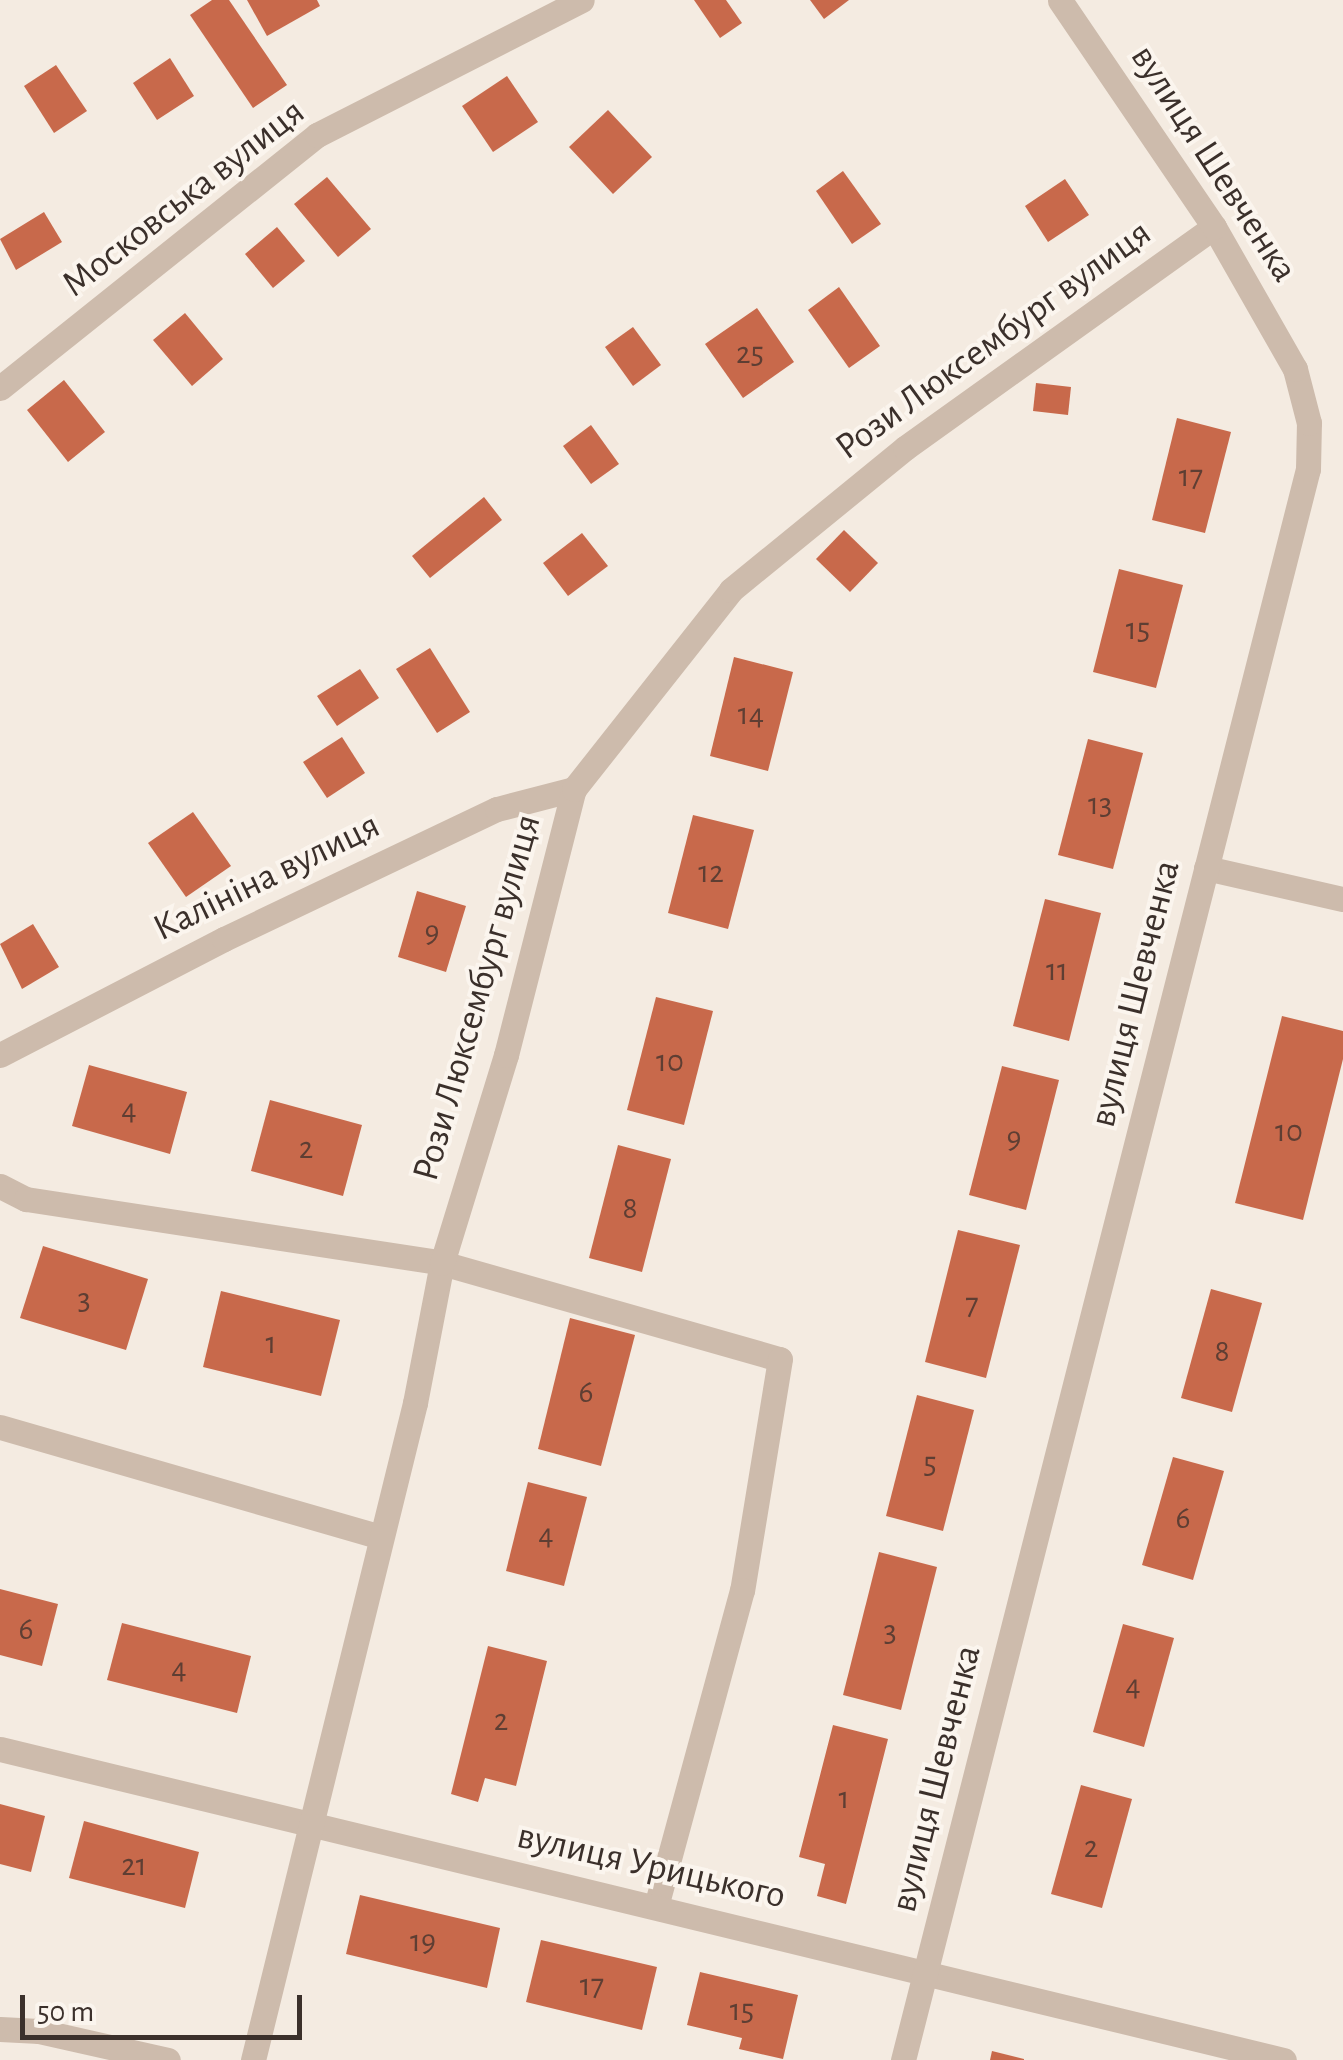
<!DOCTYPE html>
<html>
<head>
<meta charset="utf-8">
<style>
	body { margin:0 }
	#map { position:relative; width:1343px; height:2060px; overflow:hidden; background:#f4ebe1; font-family:"Alegreya Sans",sans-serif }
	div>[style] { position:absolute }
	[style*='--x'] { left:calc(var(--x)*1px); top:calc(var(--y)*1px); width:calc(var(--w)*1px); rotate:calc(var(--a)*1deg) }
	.building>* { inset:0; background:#c8694b }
	.street>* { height:25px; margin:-12.5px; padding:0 12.5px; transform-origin:12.5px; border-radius:12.5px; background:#cdbbac }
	span { translate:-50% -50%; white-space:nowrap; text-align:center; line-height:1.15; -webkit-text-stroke:8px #fbf5ee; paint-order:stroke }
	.number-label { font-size:32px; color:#5e3e33 }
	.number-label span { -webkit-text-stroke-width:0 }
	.street-label { font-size:38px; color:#3b302b }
	.scale { position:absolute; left:20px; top:1995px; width:282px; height:45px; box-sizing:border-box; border:5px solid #3b302b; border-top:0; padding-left:12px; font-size:30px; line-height:35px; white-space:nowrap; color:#3b302b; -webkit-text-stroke:8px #fbf5ee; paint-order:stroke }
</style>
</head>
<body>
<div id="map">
	<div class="building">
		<div style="clip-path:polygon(212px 0,229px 0,287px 85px,253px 108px,190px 15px)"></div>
		<div style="clip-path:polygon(247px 0,317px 0,320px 6px,267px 36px)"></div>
		<div style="clip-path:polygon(694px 0,726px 0,742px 23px,720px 38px)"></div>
		<div style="clip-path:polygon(810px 0,849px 0,824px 19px)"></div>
		<div style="clip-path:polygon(170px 58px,194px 96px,157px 120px,133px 83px)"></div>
		<div style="clip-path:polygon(56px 65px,87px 111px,54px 133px,24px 86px)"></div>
		<div style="clip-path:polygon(507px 76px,538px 122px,493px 152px,462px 106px)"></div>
		<div style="clip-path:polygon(608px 110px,652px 157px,613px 194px,569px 147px)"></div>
		<div style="clip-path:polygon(843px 171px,881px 224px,852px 244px,816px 191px)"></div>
		<div style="clip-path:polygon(327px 177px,371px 229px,338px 257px,294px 204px)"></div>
		<div style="clip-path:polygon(1065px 179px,1089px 215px,1048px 242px,1025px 206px)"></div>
		<div style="clip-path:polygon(44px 212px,62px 242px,16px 270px,0 239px)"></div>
		<div style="clip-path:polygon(277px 227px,305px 261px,273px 288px,245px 254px)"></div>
		<div style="clip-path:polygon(839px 287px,880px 346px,849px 368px,808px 310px)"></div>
		<div style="clip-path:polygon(757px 308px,794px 362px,743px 398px,705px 344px)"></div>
		<div style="clip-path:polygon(185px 313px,223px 359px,192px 386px,153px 340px)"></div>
		<div style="clip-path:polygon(633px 327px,661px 365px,633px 386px,605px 347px)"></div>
		<div style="clip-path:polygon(64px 380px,105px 432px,68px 462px,27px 410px)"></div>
		<div style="clip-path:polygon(1036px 383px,1071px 387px,1068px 415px,1033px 411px)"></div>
		<div style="clip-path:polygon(1177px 418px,1231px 432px,1205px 533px,1152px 520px)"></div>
		<div style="clip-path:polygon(591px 425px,619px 464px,591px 484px,563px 446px)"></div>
		<div style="clip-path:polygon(484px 497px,502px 520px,430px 578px,412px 556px)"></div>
		<div style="clip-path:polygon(844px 530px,878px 563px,850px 592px,816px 559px)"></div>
		<div style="clip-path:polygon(582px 533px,608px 566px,568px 596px,543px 563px)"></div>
		<div style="clip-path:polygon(1119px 569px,1183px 585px,1156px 688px,1093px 672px)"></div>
		<div style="clip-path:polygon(430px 648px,470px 712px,437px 733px,396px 669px)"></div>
		<div style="clip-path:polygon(734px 657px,793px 672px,768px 771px,710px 756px)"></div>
		<div style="clip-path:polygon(360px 669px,379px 698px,337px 726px,317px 696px)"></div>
		<div style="clip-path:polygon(342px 737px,365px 773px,327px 798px,303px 762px)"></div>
		<div style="clip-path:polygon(1088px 739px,1143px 753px,1113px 869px,1058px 855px)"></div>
		<div style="clip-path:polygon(193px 812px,231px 866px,186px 897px,148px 843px)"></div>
		<div style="clip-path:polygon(693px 815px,754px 830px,728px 929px,668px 913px)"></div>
		<div style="clip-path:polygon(417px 891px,466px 906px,446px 972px,398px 957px)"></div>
		<div style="clip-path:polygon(1045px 899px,1101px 913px,1069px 1041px,1013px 1026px)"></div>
		<div style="clip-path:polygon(33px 924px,59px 967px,22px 989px,0 944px)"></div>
		<div style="clip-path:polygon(656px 997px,713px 1011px,684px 1125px,627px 1110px)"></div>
		<div style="clip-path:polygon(1282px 1016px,1343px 1031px,1343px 1059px,1303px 1220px,1235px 1203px)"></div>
		<div style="clip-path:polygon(89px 1065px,187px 1092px,170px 1154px,72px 1126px)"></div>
		<div style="clip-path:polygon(1002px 1066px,1059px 1080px,1026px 1210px,969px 1195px)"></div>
		<div style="clip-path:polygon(270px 1100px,362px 1125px,343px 1196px,251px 1171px)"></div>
		<div style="clip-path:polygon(618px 1145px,671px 1159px,642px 1272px,589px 1258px)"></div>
		<div style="clip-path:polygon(958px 1230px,1020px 1245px,986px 1378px,925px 1362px)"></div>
		<div style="clip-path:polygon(43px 1246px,148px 1279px,126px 1350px,20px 1318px)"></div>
		<div style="clip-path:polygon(1211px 1289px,1262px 1303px,1232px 1412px,1181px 1398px)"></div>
		<div style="clip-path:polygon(221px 1291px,340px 1320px,321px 1396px,203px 1367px)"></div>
		<div style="clip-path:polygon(570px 1318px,635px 1335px,601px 1466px,538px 1449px)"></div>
		<div style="clip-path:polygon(917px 1395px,974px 1410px,943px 1531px,886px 1516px)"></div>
		<div style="clip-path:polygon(1173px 1457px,1224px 1471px,1193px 1580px,1142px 1565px)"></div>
		<div style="clip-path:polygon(528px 1482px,587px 1497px,564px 1586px,506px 1571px)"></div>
		<div style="clip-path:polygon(879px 1552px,937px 1567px,901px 1710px,843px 1695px)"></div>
		<div style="clip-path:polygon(0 1589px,58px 1604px,42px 1666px,0 1655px)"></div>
		<div style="clip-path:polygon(122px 1623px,251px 1656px,237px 1713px,107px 1680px)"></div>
		<div style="clip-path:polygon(1123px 1624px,1174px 1638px,1144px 1747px,1093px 1732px)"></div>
		<div style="clip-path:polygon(488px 1646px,547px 1661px,516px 1786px,485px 1778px,478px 1802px,451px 1794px)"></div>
		<div style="clip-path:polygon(833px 1725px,888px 1739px,846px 1904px,817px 1896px,825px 1864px,799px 1857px)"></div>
		<div style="clip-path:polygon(1081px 1785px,1132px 1799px,1102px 1908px,1051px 1894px)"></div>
		<div style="clip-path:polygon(0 1804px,45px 1816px,31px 1872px,0 1864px)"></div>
		<div style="clip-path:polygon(84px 1821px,199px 1852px,185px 1908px,69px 1878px)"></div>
		<div style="clip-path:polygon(360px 1895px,500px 1928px,487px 1988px,346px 1954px)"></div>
		<div style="clip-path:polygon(541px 1940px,657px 1967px,642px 2030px,526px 2002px)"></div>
		<div style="clip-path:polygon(700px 1972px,798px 1995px,783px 2059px,739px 2049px,742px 2038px,687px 2025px)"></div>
		<div style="clip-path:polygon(992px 2051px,1024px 2059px,1024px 2060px,990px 2060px)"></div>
	</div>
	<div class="street">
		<div style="--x:0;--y:388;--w:406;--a:-38.6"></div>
		<div style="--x:317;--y:135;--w:297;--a:-27"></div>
		<div style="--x:1206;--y:868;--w:140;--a:12.8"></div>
		<div style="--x:0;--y:1055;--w:252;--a:-27.4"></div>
		<div style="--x:224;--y:939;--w:302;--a:-25.5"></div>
		<div style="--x:497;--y:809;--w:80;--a:-14.6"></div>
		<div style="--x:0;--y:1186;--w:29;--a:27"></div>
		<div style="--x:26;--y:1199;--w:421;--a:8.7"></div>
		<div style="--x:442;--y:1263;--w:351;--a:15.9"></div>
		<div style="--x:780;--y:1359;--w:234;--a:99.3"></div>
		<div style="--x:742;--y:1590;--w:327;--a:105.2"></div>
		<div style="--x:0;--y:1427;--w:392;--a:16.1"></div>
		<div style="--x:0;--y:1749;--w:1321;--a:13.62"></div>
		<div style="--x:0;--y:2029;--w:39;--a:3"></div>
		<div style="--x:39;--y:2031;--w:132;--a:12.7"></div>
		<div style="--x:253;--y:2060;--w:677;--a:-76.15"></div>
		<div style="--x:415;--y:1403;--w:143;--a:-79.1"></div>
		<div style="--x:442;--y:1263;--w:218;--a:-72.9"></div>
		<div style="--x:506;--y:1055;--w:275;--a:-75.7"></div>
		<div style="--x:574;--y:789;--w:253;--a:-51.7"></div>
		<div style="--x:731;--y:590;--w:225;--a:-39.2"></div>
		<div style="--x:905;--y:448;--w:380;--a:-35.6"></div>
		<div style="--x:903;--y:2060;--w:1642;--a:-75.72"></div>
		<div style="--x:1308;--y:469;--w:46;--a:-88.8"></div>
		<div style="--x:1309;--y:423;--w:56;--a:-104.5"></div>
		<div style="--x:1295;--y:369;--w:163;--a:-119.7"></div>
		<div style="--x:1214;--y:227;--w:274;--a:-124.2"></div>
	</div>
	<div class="number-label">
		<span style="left:750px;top:353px">25</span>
		<span style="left:1191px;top:476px">17</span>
		<span style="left:1138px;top:629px">15</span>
		<span style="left:751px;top:714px">14</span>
		<span style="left:1100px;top:804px">13</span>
		<span style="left:711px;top:872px">12</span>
		<span style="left:432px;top:932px">9</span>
		<span style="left:1057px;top:970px">11</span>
		<span style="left:670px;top:1061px">10</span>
		<span style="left:129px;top:1109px">4</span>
		<span style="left:1289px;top:1131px">10</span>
		<span style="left:1014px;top:1138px">9</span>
		<span style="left:306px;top:1148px">2</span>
		<span style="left:630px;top:1208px">8</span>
		<span style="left:84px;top:1299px">3</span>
		<span style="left:972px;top:1304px">7</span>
		<span style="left:271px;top:1343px">1</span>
		<span style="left:1222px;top:1351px">8</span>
		<span style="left:586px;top:1392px">6</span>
		<span style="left:930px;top:1463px">5</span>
		<span style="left:1183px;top:1518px">6</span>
		<span style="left:546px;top:1534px">4</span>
		<span style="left:26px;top:1629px">6</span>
		<span style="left:890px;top:1631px">3</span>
		<span style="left:179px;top:1668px">4</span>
		<span style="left:1133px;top:1685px">4</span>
		<span style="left:501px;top:1720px">2</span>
		<span style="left:844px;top:1798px">1</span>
		<span style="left:1091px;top:1847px">2</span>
		<span style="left:134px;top:1865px">21</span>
		<span style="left:423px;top:1941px">19</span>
		<span style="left:592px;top:1985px">17</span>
		<span style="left:742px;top:2010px">15</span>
	</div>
	<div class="street-label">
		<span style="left:1213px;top:164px;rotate:57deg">вулиця Шевченка</span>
		<span style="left:184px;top:199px;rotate:-38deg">Московська вулиця</span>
		<span style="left:994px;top:341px;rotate:-36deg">Рози Люксембург вулиця</span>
		<span style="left:267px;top:878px;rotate:-26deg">Калініна вулиця</span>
		<span style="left:1136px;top:994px;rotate:-76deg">вулиця Шевченка</span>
		<span style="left:478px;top:998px;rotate:-74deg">Рози Люксембург вулиця</span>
		<span style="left:937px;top:1779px;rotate:-76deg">вулиця Шевченка</span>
		<span style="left:651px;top:1867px;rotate:13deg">вулиця Урицького</span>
	</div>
	<div class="scale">50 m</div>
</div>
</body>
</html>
